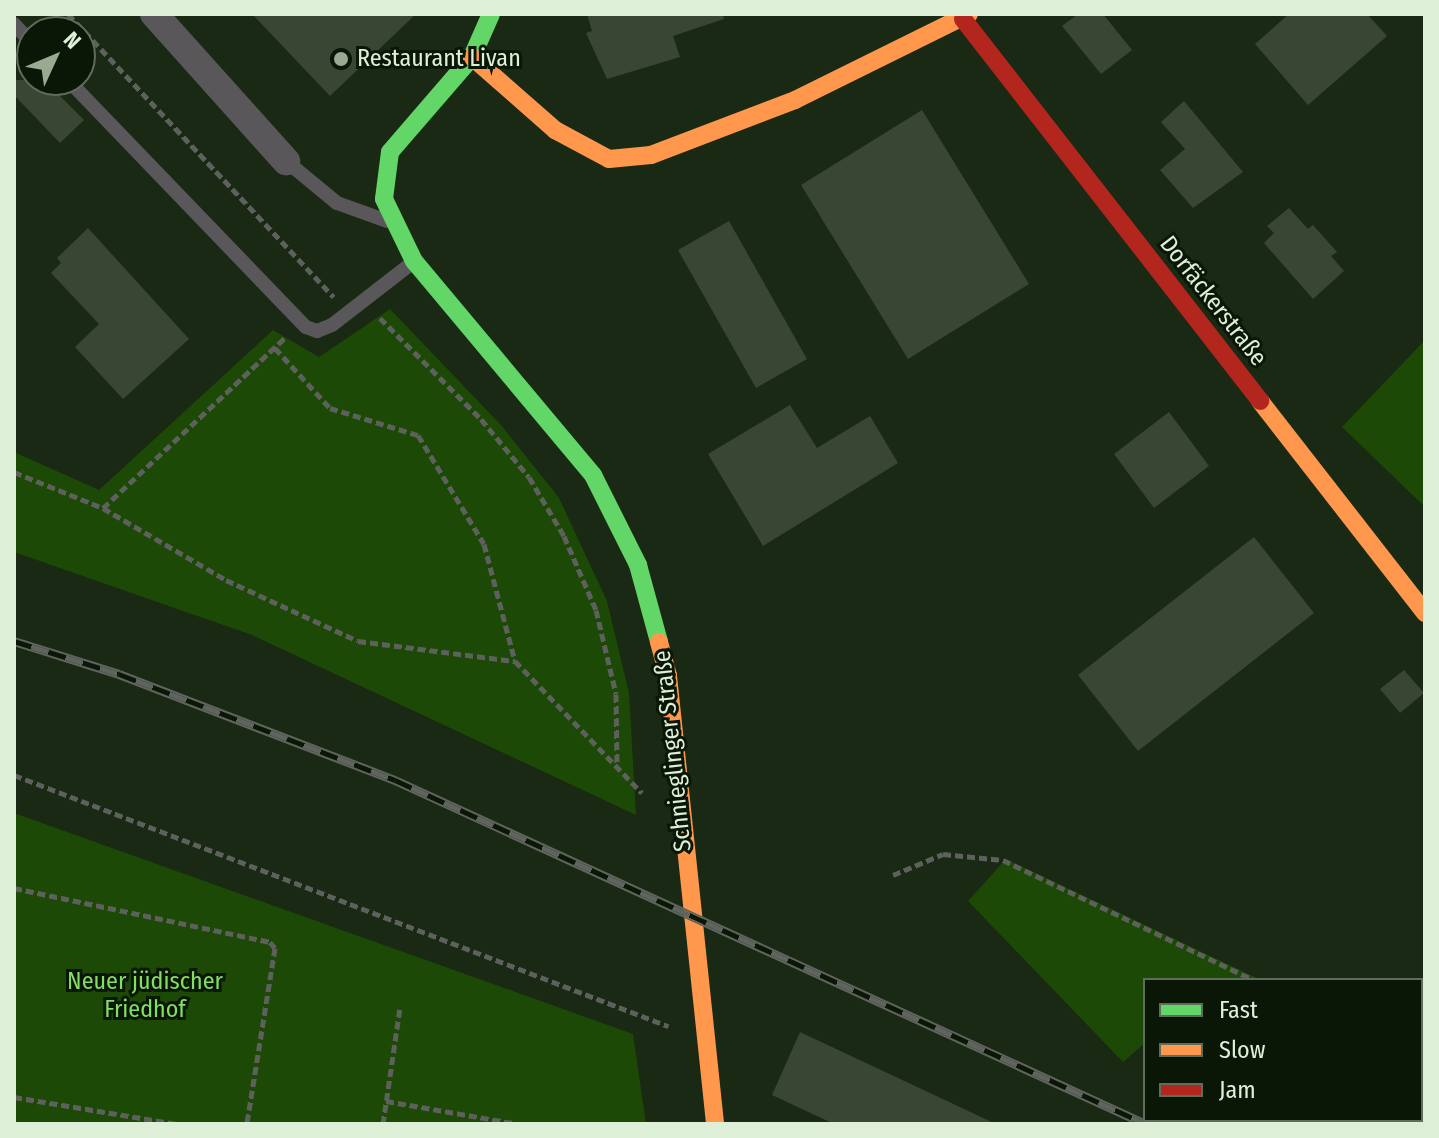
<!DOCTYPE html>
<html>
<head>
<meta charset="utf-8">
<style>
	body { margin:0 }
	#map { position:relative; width:1439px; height:1138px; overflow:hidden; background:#192913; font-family:"Fira Sans Condensed",sans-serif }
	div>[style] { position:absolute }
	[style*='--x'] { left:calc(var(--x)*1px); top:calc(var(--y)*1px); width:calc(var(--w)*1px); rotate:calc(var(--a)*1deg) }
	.green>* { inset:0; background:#1c4905 }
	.building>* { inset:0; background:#394634 }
	.path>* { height:5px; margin-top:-2.5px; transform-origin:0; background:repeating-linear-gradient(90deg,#5d605c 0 8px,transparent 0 12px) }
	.lane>* { height:14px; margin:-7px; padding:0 7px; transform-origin:7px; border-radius:7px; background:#595759 }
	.street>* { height:28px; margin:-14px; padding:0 14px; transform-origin:14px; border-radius:14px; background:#595759 }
	.fast>* { height:18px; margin:-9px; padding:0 9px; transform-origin:9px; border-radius:9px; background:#63d668 }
	.slow>* { height:18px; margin:-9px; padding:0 9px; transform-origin:9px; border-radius:9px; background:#ff974d }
	.jam>* { height:18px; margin:-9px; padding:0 9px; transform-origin:9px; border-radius:9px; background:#b3261e }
	.rail>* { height:9px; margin-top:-4.5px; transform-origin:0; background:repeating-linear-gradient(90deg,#0a1606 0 18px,#60645e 0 36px); box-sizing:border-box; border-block:2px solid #60645e }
	.dots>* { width:22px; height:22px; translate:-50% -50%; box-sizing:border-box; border:4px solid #0a1606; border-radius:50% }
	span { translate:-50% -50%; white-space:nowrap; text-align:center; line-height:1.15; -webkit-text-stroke:6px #0a1606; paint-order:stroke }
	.poi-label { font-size:24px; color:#ddefd7 }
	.left { translate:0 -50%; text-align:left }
	.street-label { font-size:24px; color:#ddefd7 }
	.park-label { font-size:24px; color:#83de62 }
	.frame { position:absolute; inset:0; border:16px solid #ddefd7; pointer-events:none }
	.legend { position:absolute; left:1143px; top:978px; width:280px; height:144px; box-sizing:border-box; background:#0a1606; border:2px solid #5e6d5a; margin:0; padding:10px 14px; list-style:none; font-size:24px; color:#ddefd7 }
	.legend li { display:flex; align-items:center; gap:16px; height:40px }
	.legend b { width:40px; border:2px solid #5e6d5a }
	.north { position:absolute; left:16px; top:16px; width:80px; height:80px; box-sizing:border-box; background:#0a1606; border:2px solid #5e6d5a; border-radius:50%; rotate:46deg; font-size:22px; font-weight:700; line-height:32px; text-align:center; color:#ddefd7 }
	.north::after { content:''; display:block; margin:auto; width:28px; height:36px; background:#98aa92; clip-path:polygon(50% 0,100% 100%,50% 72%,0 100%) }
</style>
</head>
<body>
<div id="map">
	<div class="green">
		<div style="clip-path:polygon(390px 309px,501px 425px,559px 498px,607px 601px,629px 693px,636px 815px,252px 635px,14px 552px,14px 452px,99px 490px,273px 330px,319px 357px)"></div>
		<div style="clip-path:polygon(1425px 340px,1425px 507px,1342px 427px)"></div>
		<div style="clip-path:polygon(14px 813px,633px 1034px,646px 1124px,14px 1124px)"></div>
		<div style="clip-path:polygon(1006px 859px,1261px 980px,1145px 980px,1145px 1043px,1123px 1062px,968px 901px)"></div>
		<div style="clip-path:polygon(1421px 1057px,1425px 1124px,1330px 1120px,1421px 1120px)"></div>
	</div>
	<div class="building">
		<div style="clip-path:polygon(252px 14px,416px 14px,330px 96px)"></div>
		<div style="clip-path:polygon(587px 14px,723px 14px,724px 19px,673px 36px,680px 57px,607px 79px,586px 33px,592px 31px)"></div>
		<div style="clip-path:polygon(1078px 14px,1103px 14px,1132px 50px,1101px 74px,1062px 26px)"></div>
		<div style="clip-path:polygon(1289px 14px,1367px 14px,1387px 36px,1308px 105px,1255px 44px)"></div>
		<div style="clip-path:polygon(14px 80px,58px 80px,66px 92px,60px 96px,84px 120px,60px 143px,14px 95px)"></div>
		<div style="clip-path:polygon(1184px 101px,1243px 172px,1193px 208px,1160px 170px,1185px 149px,1161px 122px)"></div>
		<div style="clip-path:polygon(922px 110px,1029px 284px,908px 359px,801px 185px)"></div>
		<div style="clip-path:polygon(1289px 208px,1308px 229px,1313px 225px,1337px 252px,1331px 256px,1344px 271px,1313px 299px,1264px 243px,1274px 233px,1267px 226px)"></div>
		<div style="clip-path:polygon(729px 221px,807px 359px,756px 388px,678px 250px)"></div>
		<div style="clip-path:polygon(88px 228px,189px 339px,123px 399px,75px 347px,99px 324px,51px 273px,61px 263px,57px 258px)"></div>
		<div style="clip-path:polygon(790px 405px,817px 448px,870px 416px,898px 463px,763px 546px,708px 454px)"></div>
		<div style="clip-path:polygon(1169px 412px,1209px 466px,1154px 508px,1114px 454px)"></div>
		<div style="clip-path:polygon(1254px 537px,1314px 613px,1138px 751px,1078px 675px)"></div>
		<div style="clip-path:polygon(1404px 670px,1424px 693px,1400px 713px,1380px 689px)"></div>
		<div style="clip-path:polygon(800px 1032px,996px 1124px,834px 1124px,772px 1095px)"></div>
	</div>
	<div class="path">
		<div style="--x:68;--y:14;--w:388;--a:46.8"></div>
		<div style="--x:380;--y:318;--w:143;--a:45"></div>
		<div style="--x:481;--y:419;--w:75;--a:50.4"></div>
		<div style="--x:529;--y:477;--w:69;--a:59.3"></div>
		<div style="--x:564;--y:536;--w:81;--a:66.6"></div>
		<div style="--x:596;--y:610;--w:86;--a:76.6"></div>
		<div style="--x:616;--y:694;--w:72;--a:89.2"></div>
		<div style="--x:275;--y:348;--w:81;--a:47.5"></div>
		<div style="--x:330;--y:408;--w:92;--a:17.1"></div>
		<div style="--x:418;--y:435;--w:127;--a:58.8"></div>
		<div style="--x:484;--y:544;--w:121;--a:75.2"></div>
		<div style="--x:14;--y:472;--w:96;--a:22"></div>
		<div style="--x:103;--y:508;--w:143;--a:30.3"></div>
		<div style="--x:226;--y:580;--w:145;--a:24.8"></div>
		<div style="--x:358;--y:641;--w:158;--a:7.3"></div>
		<div style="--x:515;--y:661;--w:183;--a:46.1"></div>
		<div style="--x:103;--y:508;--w:250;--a:-43.1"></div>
		<div style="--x:14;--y:775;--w:701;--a:21"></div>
		<div style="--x:893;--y:875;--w:54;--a:-22.8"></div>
		<div style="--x:943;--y:854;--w:60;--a:5.7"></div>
		<div style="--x:1003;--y:860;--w:278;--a:25.6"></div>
		<div style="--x:14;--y:888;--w:262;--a:11.9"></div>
		<div style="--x:270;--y:942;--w:8;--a:50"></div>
		<div style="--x:275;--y:948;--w:176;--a:99.1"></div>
		<div style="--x:1421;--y:1060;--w:4;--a:27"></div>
		<div style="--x:14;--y:1097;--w:165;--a:9.4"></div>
		<div style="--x:386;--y:1101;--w:135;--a:9.8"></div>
		<div style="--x:235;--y:1124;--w:16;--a:0"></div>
		<div style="--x:383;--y:1124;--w:118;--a:-81.7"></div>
	</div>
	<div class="lane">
		<div style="--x:14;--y:24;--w:26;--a:47"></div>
		<div style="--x:68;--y:80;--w:343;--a:46.1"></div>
		<div style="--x:306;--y:327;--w:12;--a:20"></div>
		<div style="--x:317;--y:331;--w:16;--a:-22"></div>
		<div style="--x:332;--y:325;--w:101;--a:-37.8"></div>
		<div style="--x:286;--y:161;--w:66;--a:39.5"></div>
		<div style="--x:337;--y:203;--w:53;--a:19.8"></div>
	</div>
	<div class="street">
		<div style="--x:154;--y:14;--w:198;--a:48.1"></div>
	</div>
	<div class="fast">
		<div style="--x:491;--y:14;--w:47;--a:113.8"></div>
		<div style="--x:472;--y:57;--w:125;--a:130.8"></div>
		<div style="--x:390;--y:152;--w:47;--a:97.3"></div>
		<div style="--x:384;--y:199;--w:69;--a:64.2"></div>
		<div style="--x:414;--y:261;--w:279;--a:50.1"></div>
		<div style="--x:593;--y:475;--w:101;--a:63.4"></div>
		<div style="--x:638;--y:565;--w:80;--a:74.7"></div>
	</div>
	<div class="slow">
		<div style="--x:472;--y:57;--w:111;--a:41.3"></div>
		<div style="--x:555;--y:130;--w:61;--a:28.2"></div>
		<div style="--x:609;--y:159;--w:42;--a:-5.4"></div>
		<div style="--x:651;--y:155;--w:154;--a:-20.9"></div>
		<div style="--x:795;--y:100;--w:194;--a:-26.3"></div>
		<div style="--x:1260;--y:401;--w:269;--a:52.1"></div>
		<div style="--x:659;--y:642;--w:35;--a:75"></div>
		<div style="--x:668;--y:676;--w:450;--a:84"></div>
	</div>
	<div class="jam">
		<div style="--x:963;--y:19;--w:484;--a:52.1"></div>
	</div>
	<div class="rail">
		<div style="--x:14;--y:641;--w:110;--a:17.4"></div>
		<div style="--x:119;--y:674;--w:296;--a:21"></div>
		<div style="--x:395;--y:780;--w:826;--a:24.61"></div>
	</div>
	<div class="dots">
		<div style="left:341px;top:59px;background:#98aa92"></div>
	</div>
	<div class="poi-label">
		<span class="left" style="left:357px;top:59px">Restaurant Livan</span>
	</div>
	<div class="street-label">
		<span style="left:1213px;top:301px;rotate:52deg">Dorfäckerstraße</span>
		<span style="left:673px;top:751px;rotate:-96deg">Schnieglinger Straße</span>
	</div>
	<div class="park-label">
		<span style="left:145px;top:996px">Neuer jüdischer<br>Friedhof</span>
	</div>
	<div class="frame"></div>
	<ul class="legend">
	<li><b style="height:10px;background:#63d668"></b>Fast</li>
	<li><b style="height:10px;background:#ff974d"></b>Slow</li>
	<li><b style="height:10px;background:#b3261e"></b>Jam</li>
	</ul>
	<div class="north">N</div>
</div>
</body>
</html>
